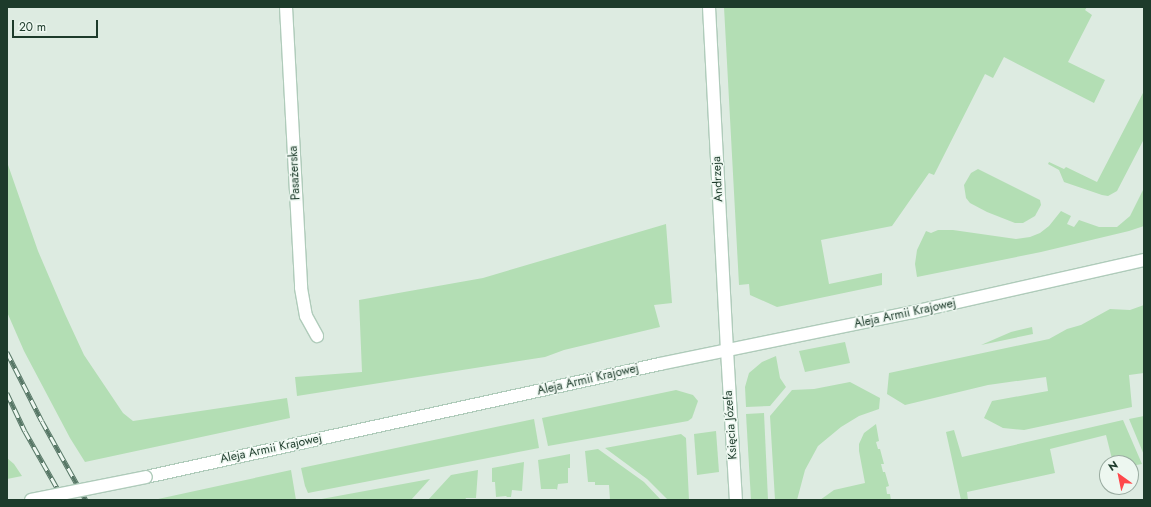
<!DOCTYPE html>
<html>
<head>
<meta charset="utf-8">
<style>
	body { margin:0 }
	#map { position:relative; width:1151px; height:507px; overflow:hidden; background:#ddebe1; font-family:Jost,sans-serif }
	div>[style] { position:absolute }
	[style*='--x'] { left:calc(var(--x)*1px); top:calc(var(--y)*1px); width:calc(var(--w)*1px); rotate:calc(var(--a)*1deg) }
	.green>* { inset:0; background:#b3deb4 }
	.roads { filter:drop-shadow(1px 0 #afcbba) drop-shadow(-1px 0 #afcbba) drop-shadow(0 1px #afcbba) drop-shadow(0 -1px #afcbba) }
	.street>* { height:12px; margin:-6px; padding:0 6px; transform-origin:6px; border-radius:6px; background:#fff }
	.secondary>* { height:12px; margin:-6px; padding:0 6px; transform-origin:6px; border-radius:6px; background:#fff }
	.rail>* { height:4.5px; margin-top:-2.25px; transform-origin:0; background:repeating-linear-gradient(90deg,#edf7f0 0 9px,#577766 0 18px); box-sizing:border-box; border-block:1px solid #577766 }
	.bridges { filter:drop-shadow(1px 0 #afcbba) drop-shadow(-1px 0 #afcbba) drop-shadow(0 1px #afcbba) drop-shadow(0 -1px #afcbba) }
	.secondary-bridge>* { height:12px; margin:-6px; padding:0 6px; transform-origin:6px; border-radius:6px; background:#fff }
	span { translate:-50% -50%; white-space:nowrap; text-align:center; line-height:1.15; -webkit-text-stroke:3px #edf7f0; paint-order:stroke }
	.street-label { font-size:12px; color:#1d3b2b }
	.frame { position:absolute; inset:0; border:8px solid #1d3b2b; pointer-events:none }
	.north { position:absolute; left:1099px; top:455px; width:40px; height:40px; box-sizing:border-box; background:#edf7f0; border:1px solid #9aaca1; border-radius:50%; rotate:327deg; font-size:11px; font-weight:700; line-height:16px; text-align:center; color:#1d3b2b }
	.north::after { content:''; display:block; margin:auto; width:14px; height:18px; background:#fe484b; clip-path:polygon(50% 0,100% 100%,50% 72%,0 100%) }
	.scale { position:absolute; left:12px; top:20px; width:86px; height:18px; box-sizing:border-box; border:2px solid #1d3b2b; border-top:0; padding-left:5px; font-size:12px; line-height:14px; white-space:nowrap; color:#1d3b2b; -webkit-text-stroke:3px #edf7f0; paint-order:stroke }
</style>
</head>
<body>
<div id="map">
	<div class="green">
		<div style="clip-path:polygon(724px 7px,1087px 7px,1085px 10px,1092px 15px,1068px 62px,1105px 80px,1094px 103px,1004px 57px,993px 78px,985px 74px,934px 175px,929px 173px,892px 226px,821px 240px,829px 284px,882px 273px,882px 285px,777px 307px,750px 295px,749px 284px,739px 285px)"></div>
		<div style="clip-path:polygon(1144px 91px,1144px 139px,1117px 191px,1108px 196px,1102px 195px,1064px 182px,1059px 170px,1048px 164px,1049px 162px,1064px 169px,1066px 167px,1097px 182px)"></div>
		<div style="clip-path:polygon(7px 162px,38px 251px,65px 314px,84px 355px,123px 413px,133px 421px,287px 398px,290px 418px,85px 462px,70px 438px,24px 351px,7px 312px)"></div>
		<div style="clip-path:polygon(978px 169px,1040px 200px,1041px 205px,1035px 216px,1023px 223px,1015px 223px,987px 212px,970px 203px,966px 198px,964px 185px,971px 173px)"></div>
		<div style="clip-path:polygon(1144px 188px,1144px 226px,1129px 231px,1041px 252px,917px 277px,915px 264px,917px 250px,926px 231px,931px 233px,938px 230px,953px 230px,1016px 239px,1030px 237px,1040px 233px,1049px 226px,1061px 211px,1071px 216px,1067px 224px,1074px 227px,1079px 220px,1099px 227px,1117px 227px,1130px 216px)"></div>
		<div style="clip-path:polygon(666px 224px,672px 303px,654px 305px,660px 327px,564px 350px,545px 357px,297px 396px,295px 377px,362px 372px,359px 300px,483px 278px)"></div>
		<div style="clip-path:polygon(1144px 305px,1144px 373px,1129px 375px,1132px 407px,1024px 430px,1003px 428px,984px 418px,992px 401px,1048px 391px,1046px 377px,988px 385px,905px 405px,887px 394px,889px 373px,1049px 339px,1067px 329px,1081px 325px,1110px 309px,1130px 310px)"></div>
		<div style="clip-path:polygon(1032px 327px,1033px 334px,981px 345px,1011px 332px)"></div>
		<div style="clip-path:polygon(845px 342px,850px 363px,805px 372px,799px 351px)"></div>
		<div style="clip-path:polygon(776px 356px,780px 378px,786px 387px,770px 406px,746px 407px,745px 387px,749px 373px,762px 362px)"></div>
		<div style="clip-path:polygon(850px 382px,880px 398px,879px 409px,859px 416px,841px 427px,818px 446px,805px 470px,797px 500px,775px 500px,770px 416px,792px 390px,814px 389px)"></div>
		<div style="clip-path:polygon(676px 390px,693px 395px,698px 401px,692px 418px,688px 421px,548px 446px,542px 418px)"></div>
		<div style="clip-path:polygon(764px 413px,768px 500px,751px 500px,746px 414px)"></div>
		<div style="clip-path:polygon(1144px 416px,1144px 455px,1129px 419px)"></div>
		<div style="clip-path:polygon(534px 419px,539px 448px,308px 493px,305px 486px,301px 468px)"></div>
		<div style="clip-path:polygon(1123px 420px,1142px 464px,1131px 466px,1131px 463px,1113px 463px,1106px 435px,1050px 449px,1055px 473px,967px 492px,968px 500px,961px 500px,946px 432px,954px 430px,962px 457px)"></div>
		<div style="clip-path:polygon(876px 424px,879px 441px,876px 442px,878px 449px,880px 449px,884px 464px,881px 464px,883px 472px,885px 472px,889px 486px,886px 487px,887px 494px,890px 494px,891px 500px,820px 500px,834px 490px,865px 483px,859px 451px,859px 444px,864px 433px)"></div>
		<div style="clip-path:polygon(716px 431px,719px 472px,697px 475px,694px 434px)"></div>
		<div style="clip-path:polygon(681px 434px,686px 438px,689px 500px,668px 500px,647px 479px,605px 448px)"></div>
		<div style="clip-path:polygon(598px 449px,644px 482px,661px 500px,610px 500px,609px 485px,595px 485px,595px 482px,588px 482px,585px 451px)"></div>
		<div style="clip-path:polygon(570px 454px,570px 468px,568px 468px,568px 483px,558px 484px,557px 490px,556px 489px,541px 489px,538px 460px)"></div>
		<div style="clip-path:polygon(7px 458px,14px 464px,22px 476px,7px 479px)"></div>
		<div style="clip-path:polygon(524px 462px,522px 491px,512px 490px,511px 497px,507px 497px,506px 496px,496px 497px,495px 482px,492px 482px,492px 468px)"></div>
		<div style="clip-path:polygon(291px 470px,296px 500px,151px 500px,158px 499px)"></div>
		<div style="clip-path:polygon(478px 470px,476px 498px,466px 498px,465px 500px,428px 500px,451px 475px)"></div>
		<div style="clip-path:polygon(430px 479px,411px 500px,316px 500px)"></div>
	</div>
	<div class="roads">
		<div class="street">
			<div style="--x:286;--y:7;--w:281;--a:86.9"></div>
			<div style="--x:301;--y:288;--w:28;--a:80"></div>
			<div style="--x:306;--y:316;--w:23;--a:61"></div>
			<div style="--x:709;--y:7;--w:343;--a:87"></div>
			<div style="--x:727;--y:350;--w:150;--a:86.6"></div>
		</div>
		<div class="secondary">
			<div style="--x:146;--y:477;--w:526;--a:-12.4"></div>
			<div style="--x:660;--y:364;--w:258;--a:-11.6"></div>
			<div style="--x:913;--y:312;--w:237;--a:-12.7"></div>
		</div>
	</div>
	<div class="rail">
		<div style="--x:7;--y:352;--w:77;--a:63.1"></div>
		<div style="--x:42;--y:421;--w:90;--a:60.9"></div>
		<div style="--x:7;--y:393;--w:42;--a:64.7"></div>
		<div style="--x:25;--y:431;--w:79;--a:60.5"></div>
	</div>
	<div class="bridges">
		<div class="secondary-bridge">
			<div style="--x:31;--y:500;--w:117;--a:-11.3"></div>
		</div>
	</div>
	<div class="street-label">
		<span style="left:295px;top:173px;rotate:-93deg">Pasażerska</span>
		<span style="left:718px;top:179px;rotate:-93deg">Andrzeja</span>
		<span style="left:905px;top:314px;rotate:-12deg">Aleja Armii Krajowej</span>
		<span style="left:588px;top:380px;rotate:-13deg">Aleja Armii Krajowej</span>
		<span style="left:731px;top:425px;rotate:-94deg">Księcia Józefa</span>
		<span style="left:271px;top:449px;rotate:-12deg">Aleja Armii Krajowej</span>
	</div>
	<div class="frame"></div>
	<div class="north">N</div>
	<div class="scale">20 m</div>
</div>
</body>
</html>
